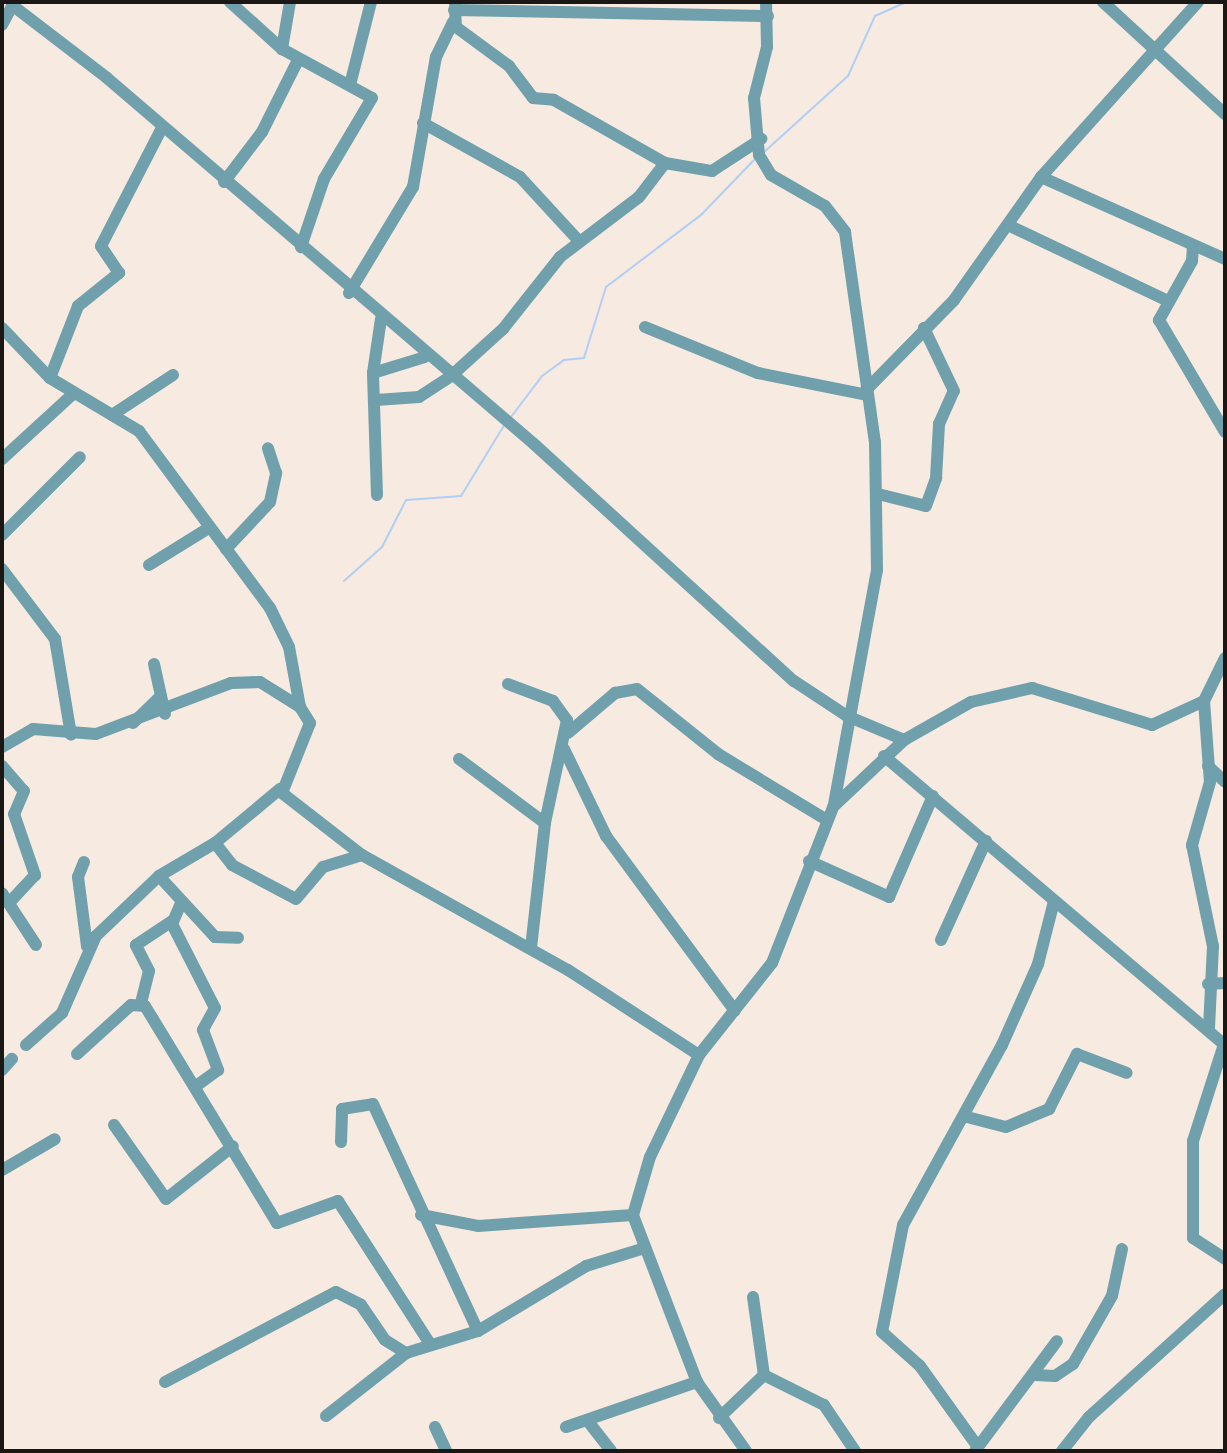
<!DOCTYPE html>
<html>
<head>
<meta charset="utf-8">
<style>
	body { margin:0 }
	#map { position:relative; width:1227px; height:1453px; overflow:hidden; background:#f6eae1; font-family:"PT Sans Narrow",sans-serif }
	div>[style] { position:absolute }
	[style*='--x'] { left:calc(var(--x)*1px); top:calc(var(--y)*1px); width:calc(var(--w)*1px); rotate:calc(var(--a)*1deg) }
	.stream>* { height:2px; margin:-1px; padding:0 1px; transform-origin:1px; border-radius:1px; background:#b1cff5 }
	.minor>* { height:12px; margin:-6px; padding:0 6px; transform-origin:6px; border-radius:6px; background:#6fa0ac }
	span { translate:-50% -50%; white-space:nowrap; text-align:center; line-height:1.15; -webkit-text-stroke:6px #fdf9f5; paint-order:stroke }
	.frame { position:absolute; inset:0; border:4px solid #1b1714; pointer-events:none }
</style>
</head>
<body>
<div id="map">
	<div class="stream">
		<div style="--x:763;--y:153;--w:115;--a:-42.2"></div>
		<div style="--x:848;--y:76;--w:66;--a:-65.8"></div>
		<div style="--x:875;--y:16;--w:35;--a:-24"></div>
		<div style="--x:511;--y:417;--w:51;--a:-52.9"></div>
		<div style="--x:542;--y:376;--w:27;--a:-36"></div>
		<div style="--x:564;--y:360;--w:20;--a:-6"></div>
		<div style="--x:584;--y:358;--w:74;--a:-72.8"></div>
		<div style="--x:606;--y:287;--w:121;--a:-37.2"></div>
		<div style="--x:702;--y:214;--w:76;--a:-46.1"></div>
		<div style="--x:344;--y:581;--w:51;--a:-41.8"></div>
		<div style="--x:382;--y:547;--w:53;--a:-62.9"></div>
		<div style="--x:406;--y:500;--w:55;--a:-4.2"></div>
		<div style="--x:461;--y:496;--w:84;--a:-58.6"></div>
	</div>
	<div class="minor">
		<div style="--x:230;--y:2;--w:70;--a:42.1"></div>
		<div style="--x:290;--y:2;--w:48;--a:99.7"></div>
		<div style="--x:282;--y:49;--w:102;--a:28.6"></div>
		<div style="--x:372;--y:98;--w:94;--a:120.7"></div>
		<div style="--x:324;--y:179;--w:72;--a:108.7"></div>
		<div style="--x:455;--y:2;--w:25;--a:88"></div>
		<div style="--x:456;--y:27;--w:66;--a:36.3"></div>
		<div style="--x:509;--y:66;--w:40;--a:53"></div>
		<div style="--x:533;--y:98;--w:21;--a:5"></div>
		<div style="--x:554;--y:100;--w:128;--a:29.6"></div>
		<div style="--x:665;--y:163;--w:48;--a:9.7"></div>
		<div style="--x:712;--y:171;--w:59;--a:-33.1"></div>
		<div style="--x:766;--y:2;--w:45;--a:88.7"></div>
		<div style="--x:767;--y:47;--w:53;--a:104.3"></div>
		<div style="--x:754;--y:98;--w:57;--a:85"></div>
		<div style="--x:759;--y:155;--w:23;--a:59"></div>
		<div style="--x:771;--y:175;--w:62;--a:29.9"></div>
		<div style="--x:825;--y:206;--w:33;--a:52"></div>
		<div style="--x:845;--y:232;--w:212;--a:81.9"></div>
		<div style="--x:875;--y:442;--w:128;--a:89.1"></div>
		<div style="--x:877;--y:570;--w:238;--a:100.4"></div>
		<div style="--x:1103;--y:2;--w:166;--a:42.6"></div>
		<div style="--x:12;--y:5;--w:120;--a:37.5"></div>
		<div style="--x:107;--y:78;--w:562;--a:40.6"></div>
		<div style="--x:534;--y:444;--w:352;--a:42.4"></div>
		<div style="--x:794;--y:681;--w:64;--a:33.4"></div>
		<div style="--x:847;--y:716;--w:62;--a:22.8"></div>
		<div style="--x:454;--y:10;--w:314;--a:1.1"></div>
		<div style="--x:2;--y:25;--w:26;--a:-62"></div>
		<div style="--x:351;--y:81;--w:81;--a:-75.8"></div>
		<div style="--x:423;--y:123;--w:111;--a:29.1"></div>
		<div style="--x:520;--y:177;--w:86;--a:47.4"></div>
		<div style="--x:1041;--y:177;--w:201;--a:24"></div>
		<div style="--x:224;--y:182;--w:63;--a:-52.8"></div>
		<div style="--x:262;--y:132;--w:78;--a:-63.4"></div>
		<div style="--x:1008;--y:225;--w:177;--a:25.4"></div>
		<div style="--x:1193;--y:246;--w:15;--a:94"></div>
		<div style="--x:1192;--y:261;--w:68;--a:119.2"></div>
		<div style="--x:1159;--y:320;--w:130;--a:59.5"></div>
		<div style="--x:349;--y:293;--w:124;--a:-58.9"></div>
		<div style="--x:413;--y:187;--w:132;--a:-80"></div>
		<div style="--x:436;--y:57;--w:39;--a:-64"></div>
		<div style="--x:645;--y:327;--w:122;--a:22.2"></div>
		<div style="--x:758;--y:373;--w:111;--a:11.4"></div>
		<div style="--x:2;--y:328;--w:69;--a:46.2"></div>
		<div style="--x:50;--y:378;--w:104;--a:30.8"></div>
		<div style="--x:139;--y:431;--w:220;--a:53.5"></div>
		<div style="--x:270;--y:608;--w:43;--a:64"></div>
		<div style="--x:289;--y:647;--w:61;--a:79.6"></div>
		<div style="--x:373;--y:373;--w:54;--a:-17.1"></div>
		<div style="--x:50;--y:378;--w:77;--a:-68.7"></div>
		<div style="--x:78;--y:306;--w:53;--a:-38.8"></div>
		<div style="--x:119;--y:273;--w:32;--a:-124"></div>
		<div style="--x:101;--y:246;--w:133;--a:-62.7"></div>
		<div style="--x:866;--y:390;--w:126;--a:-45.6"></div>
		<div style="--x:954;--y:300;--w:151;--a:-54.7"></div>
		<div style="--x:1041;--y:177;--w:235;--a:-48.1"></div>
		<div style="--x:376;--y:400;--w:43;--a:-4"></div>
		<div style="--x:419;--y:397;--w:38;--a:-33"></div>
		<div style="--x:451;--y:376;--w:70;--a:-42.1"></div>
		<div style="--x:503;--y:329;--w:92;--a:-51.6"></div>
		<div style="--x:560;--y:257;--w:99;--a:-37.2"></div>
		<div style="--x:639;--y:197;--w:43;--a:-52.6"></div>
		<div style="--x:112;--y:415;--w:73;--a:-33.3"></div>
		<div style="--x:2;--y:459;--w:96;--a:-42.5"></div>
		<div style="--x:878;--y:494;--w:49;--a:14"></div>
		<div style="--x:926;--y:506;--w:30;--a:-70"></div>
		<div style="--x:936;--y:478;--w:54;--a:-86.8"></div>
		<div style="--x:939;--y:424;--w:36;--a:-66"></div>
		<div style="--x:954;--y:391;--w:70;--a:-115.5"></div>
		<div style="--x:377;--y:495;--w:122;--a:-91.9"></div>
		<div style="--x:373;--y:373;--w:55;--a:-81.6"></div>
		<div style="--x:2;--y:535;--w:110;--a:-45"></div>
		<div style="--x:226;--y:549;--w:64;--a:-46.9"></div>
		<div style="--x:270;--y:502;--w:30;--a:-78"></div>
		<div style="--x:276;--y:473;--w:26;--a:-108"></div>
		<div style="--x:149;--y:565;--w:70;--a:-31.7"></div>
		<div style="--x:2;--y:569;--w:88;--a:52.9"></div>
		<div style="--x:55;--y:639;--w:97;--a:80.5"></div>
		<div style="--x:154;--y:664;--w:51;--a:77.6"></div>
		<div style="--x:508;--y:684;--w:48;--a:20.7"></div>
		<div style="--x:553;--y:701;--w:24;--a:54"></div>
		<div style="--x:567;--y:720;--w:105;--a:102.1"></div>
		<div style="--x:1204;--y:701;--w:81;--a:85.8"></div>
		<div style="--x:1210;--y:782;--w:66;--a:105.9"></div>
		<div style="--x:1192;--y:845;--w:103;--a:78.3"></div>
		<div style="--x:1213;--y:946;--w:81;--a:92.8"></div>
		<div style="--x:133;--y:723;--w:39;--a:-44"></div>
		<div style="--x:568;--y:733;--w:62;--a:-40.4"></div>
		<div style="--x:615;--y:693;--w:22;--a:-10"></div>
		<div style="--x:637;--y:689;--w:104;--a:38.7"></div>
		<div style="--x:718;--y:754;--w:127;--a:31.2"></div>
		<div style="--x:2;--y:747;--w:36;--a:-30"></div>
		<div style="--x:33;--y:729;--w:63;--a:4.5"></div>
		<div style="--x:96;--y:734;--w:144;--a:-20.7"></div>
		<div style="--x:231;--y:683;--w:29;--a:-2"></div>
		<div style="--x:260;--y:682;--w:47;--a:32"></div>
		<div style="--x:300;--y:707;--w:19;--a:58"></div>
		<div style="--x:310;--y:723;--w:75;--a:111.8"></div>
		<div style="--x:282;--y:793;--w:101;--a:37.8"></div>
		<div style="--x:362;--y:855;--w:236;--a:29.2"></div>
		<div style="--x:568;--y:970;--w:156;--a:33"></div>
		<div style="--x:564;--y:749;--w:97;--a:64.2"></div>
		<div style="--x:606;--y:836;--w:217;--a:53.6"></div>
		<div style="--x:884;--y:756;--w:446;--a:40.3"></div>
		<div style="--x:1224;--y:1044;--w:102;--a:107.7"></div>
		<div style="--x:1193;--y:1141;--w:97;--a:90"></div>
		<div style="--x:1193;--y:1238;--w:38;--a:33"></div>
		<div style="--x:459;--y:759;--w:107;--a:36.7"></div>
		<div style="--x:545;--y:823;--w:126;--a:96.4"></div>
		<div style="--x:2;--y:766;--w:33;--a:49"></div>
		<div style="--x:24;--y:791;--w:25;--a:113"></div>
		<div style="--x:14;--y:814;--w:65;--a:71"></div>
		<div style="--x:35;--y:875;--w:37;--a:133"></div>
		<div style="--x:1208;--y:766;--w:23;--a:43"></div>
		<div style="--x:215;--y:843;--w:28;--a:52"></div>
		<div style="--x:232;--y:865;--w:72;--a:28"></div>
		<div style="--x:296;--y:899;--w:42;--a:-49.8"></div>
		<div style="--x:323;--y:867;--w:41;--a:-17.1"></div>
		<div style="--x:809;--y:861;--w:88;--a:24.2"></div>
		<div style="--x:889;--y:897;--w:110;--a:-66.5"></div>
		<div style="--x:84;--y:862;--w:16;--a:112"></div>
		<div style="--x:78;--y:877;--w:70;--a:82.6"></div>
		<div style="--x:159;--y:876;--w:83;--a:47.4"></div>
		<div style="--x:215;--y:937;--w:23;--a:2"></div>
		<div style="--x:2;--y:893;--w:62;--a:56.8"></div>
		<div style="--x:181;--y:903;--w:23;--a:113"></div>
		<div style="--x:172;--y:924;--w:94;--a:62.9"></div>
		<div style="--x:215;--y:1008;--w:25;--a:119"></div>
		<div style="--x:203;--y:1030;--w:43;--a:69.4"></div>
		<div style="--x:218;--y:1070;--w:26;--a:144"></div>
		<div style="--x:941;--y:940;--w:109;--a:-65.6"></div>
		<div style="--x:1208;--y:984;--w:17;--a:-3"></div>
		<div style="--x:141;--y:1003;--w:33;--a:-76"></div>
		<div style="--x:149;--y:971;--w:29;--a:-117"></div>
		<div style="--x:136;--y:945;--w:43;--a:-33.7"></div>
		<div style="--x:26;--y:1045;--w:48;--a:-41.6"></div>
		<div style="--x:62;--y:1013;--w:84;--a:-66.2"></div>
		<div style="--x:96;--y:936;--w:87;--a:-43.6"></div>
		<div style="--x:159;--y:876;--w:65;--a:-30.5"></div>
		<div style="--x:215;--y:843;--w:85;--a:-39.7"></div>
		<div style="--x:77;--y:1054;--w:73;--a:-42.2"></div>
		<div style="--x:131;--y:1005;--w:14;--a:4"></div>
		<div style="--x:145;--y:1006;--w:254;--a:58.7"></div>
		<div style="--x:277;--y:1223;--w:65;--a:-19.8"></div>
		<div style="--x:338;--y:1201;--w:170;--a:57.2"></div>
		<div style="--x:2;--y:1070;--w:15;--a:-48"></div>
		<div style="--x:967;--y:1117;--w:40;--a:14.4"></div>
		<div style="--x:1006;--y:1127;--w:47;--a:-22.7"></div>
		<div style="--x:1049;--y:1109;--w:62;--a:-63"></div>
		<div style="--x:1077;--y:1054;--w:53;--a:20.8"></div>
		<div style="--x:114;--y:1125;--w:90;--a:54.9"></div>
		<div style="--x:166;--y:1199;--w:85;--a:-38.3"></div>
		<div style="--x:341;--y:1142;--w:33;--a:-88"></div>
		<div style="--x:342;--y:1109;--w:31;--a:-9"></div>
		<div style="--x:373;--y:1104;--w:250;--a:65.2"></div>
		<div style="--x:2;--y:1170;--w:61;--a:-30.3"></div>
		<div style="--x:421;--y:1215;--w:58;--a:10.9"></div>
		<div style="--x:478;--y:1226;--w:155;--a:-4.1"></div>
		<div style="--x:753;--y:1297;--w:79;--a:82"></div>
		<div style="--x:764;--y:1375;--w:67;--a:26.6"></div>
		<div style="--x:824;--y:1405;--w:55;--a:56"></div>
		<div style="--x:1035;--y:1375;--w:20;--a:3"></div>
		<div style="--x:1055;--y:1376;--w:22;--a:-34"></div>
		<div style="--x:1073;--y:1364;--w:78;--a:-60.2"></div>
		<div style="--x:1112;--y:1296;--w:48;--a:-78"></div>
		<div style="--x:165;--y:1382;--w:193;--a:-27.8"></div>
		<div style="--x:336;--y:1292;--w:28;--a:27"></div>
		<div style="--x:361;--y:1305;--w:42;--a:55.6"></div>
		<div style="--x:385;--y:1340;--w:25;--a:32"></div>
		<div style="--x:326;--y:1416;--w:102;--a:-38.2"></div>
		<div style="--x:406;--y:1353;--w:75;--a:-17"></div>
		<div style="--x:478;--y:1331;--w:126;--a:-31"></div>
		<div style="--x:586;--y:1266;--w:62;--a:-17"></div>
		<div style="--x:719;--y:1418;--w:62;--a:-43.7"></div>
		<div style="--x:587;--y:1420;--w:39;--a:52"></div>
		<div style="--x:435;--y:1427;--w:26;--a:65"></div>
		<div style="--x:566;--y:1427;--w:139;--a:-19"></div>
		<div style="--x:978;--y:1447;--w:100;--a:-125.6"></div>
		<div style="--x:920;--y:1366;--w:51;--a:-138.2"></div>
		<div style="--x:882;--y:1332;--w:109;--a:-78.9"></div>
		<div style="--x:903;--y:1225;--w:205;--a:-61.2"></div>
		<div style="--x:1002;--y:1045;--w:89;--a:-66"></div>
		<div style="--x:1038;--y:964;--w:65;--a:-75.7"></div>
		<div style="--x:746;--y:1451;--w:85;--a:-125.4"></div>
		<div style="--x:697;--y:1382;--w:179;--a:-111"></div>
		<div style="--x:633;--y:1215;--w:60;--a:-73.7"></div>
		<div style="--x:650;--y:1157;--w:113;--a:-64.3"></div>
		<div style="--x:699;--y:1055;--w:117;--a:-51.6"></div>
		<div style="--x:772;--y:963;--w:168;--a:-68.6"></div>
		<div style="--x:833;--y:807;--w:98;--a:-43.3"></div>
		<div style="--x:904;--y:740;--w:77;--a:-29.6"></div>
		<div style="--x:971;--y:702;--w:63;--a:-12.9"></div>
		<div style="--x:1032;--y:688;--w:126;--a:17.1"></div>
		<div style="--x:1152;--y:725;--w:57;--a:-24.8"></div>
		<div style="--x:1204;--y:701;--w:48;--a:-64"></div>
		<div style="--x:975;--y:1451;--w:137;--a:-53.3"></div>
		<div style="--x:1062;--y:1451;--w:43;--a:-51.5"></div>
		<div style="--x:1089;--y:1417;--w:183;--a:-42.1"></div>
	</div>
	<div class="frame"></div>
</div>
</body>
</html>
